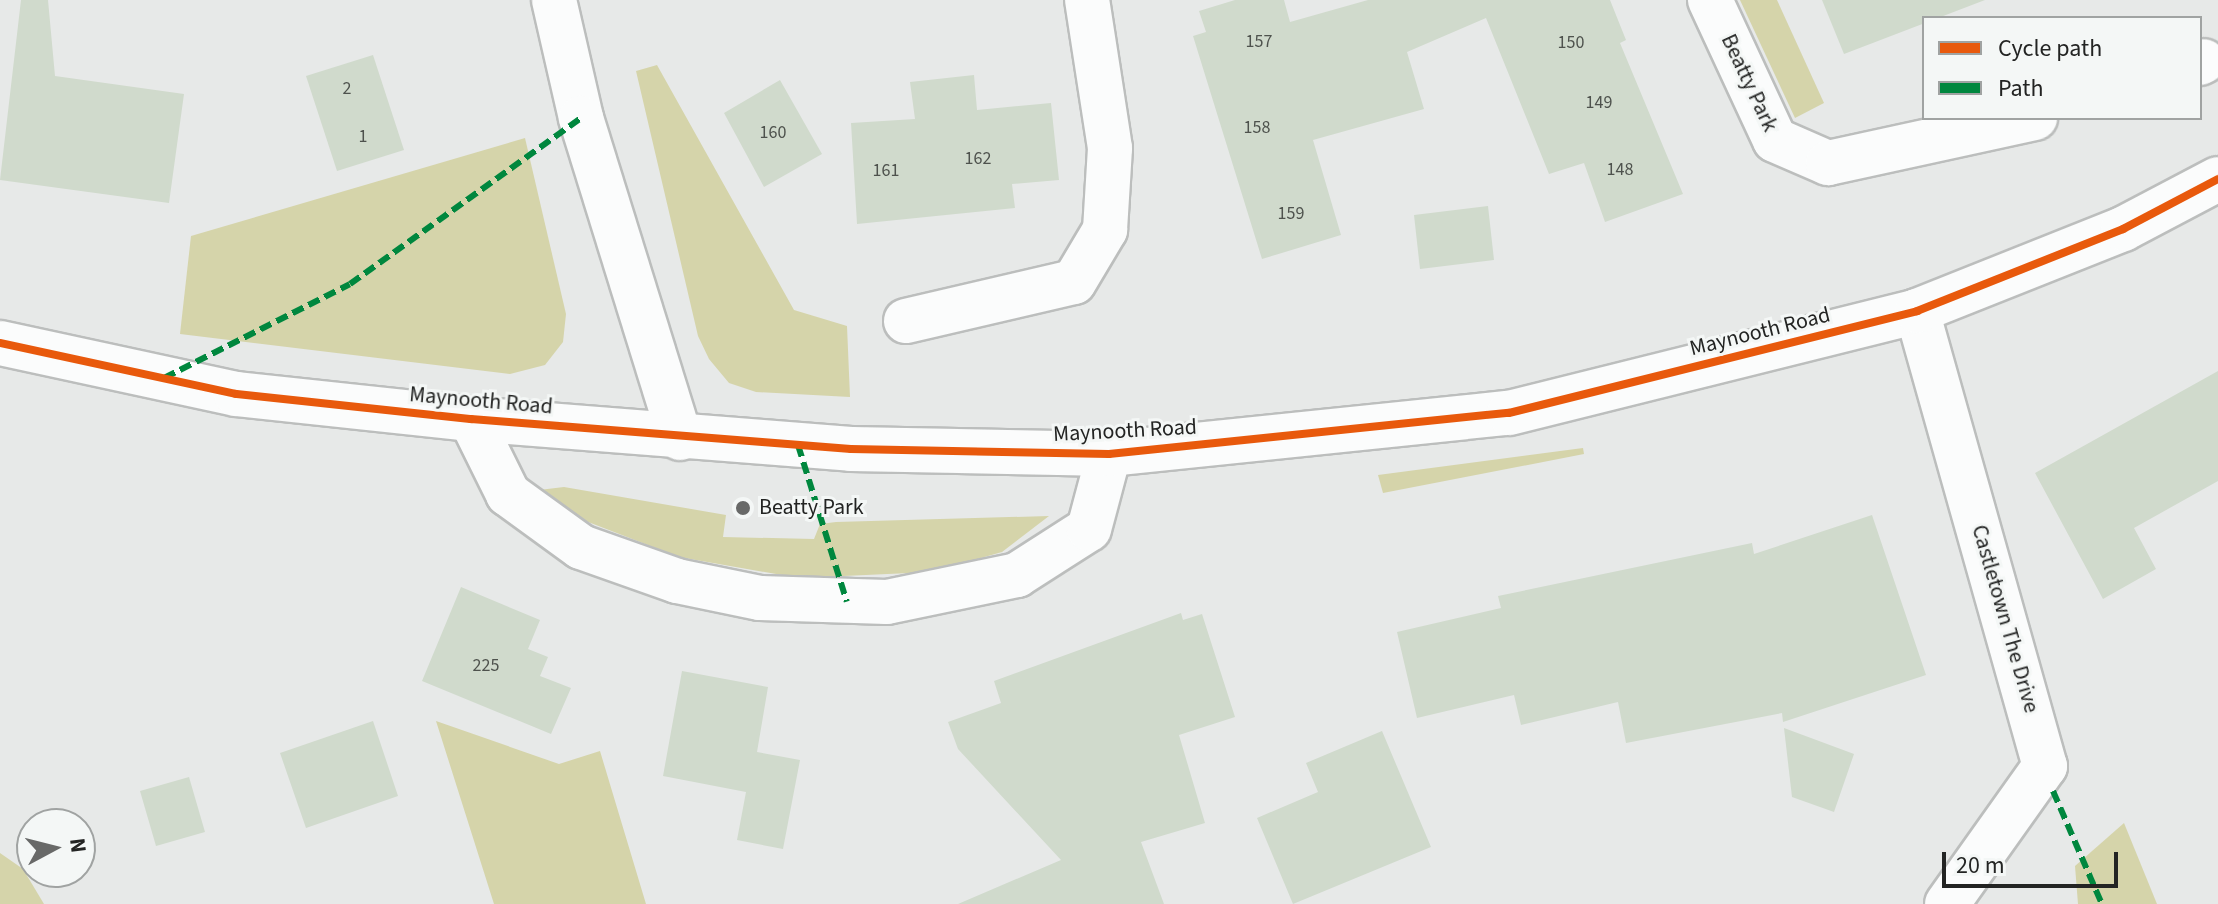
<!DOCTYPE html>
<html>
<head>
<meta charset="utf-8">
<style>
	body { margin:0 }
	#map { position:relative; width:2218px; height:904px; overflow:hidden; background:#e7e9e8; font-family:"Source Sans 3",sans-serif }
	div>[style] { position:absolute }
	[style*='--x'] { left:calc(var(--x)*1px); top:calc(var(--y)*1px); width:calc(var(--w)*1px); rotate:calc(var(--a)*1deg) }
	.green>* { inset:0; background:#d5d4aa }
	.building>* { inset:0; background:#d0dacc }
	.roads { filter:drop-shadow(2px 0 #bcbebd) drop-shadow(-2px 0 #bcbebd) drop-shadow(0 2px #bcbebd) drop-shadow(0 -2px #bcbebd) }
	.street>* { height:44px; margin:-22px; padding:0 22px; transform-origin:22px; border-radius:22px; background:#fbfcfc }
	.secondary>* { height:44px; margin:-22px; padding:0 22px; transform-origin:22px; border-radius:22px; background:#fbfcfc }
	.quiet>* { height:6px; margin-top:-3px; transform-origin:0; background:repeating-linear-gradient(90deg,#00873e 0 12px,transparent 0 18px) }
	.cycleway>* { height:8px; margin:-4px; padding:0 4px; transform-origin:4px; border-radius:4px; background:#e8590c }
	.dots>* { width:22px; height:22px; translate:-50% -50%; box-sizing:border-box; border:4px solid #f4f7f6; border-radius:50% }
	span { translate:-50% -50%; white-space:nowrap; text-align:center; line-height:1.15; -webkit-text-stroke:6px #f4f7f6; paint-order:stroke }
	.number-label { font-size:18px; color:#4e524d }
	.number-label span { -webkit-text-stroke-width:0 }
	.street-label { font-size:22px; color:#232423 }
	.poi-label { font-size:22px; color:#232423 }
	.left { translate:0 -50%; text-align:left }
	.legend { position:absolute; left:1922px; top:16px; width:280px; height:104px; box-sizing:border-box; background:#f4f7f6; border:2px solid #a0a3a2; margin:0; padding:10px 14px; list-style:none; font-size:24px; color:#232423 }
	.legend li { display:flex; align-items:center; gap:16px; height:40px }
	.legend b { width:40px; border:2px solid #a0a3a2 }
	.north { position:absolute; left:16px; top:808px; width:80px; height:80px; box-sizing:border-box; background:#f4f7f6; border:2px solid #a0a3a2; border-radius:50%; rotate:83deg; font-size:22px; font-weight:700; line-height:32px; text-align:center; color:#232423 }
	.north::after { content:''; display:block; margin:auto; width:28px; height:36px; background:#686968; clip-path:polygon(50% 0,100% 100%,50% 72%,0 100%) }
	.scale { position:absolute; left:1942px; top:852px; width:176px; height:36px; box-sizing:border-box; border:4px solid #232423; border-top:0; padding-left:10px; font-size:24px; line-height:28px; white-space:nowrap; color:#232423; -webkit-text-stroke:6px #f4f7f6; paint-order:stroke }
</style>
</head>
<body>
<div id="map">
	<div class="green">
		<div style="clip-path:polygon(1740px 0,1777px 0,1824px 103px,1795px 118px)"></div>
		<div style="clip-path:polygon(657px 65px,794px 310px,847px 326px,850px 397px,756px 392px,729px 383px,709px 359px,698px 336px,636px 71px)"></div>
		<div style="clip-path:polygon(525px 138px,566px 314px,563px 342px,545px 365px,510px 374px,180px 334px,191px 236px)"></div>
		<div style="clip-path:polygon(1583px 448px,1584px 454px,1383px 493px,1378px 475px)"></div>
		<div style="clip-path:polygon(564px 487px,726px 515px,723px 537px,814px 539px,820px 524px,836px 522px,1049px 516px,1002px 552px,932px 572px,799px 578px,679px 557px,570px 515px,539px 490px)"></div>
		<div style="clip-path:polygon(436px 721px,559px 764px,600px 751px,646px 904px,494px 904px)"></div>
		<div style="clip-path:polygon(2124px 823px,2157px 904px,2078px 904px,2075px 866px)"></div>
		<div style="clip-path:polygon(0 853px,23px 869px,44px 904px,0 904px)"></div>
	</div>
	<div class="building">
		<div style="clip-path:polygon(21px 0,48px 0,55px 76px,184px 94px,169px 203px,0 180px)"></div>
		<div style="clip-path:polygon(1235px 0,1284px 0,1290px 22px,1368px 0,1610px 0,1626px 40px,1620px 43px,1683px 194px,1605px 222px,1584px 163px,1549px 174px,1486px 18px,1407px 52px,1424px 109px,1313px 140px,1341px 235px,1262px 259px,1193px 36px,1206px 32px,1199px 11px)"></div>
		<div style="clip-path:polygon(1822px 0,1985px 0,1844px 54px)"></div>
		<div style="clip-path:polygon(373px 55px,404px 150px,337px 171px,306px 76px)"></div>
		<div style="clip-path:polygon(974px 75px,977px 110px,1051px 103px,1059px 180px,1012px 184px,1015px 208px,857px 224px,851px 123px,915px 119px,910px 82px)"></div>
		<div style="clip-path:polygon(780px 80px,822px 154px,764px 187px,724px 113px)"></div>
		<div style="clip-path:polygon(1488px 206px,1494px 260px,1420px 269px,1414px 215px)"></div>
		<div style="clip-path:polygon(2218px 371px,2218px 481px,2134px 528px,2156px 569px,2103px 599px,2035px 473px)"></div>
		<div style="clip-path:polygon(1872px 515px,1926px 675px,1783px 722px,1782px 713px,1626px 743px,1618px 702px,1521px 725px,1514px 695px,1417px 718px,1397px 632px,1501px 608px,1498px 596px,1752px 543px,1754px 554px)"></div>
		<div style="clip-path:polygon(461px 587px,540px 620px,528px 649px,548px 657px,540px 676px,571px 688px,551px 734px,422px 681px)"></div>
		<div style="clip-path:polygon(1181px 613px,1183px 620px,1202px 614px,1235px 717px,1179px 735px,1205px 823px,1141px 842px,1164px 904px,958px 904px,1061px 860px,958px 749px,948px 722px,1001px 703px,994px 681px)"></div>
		<div style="clip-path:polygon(682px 671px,768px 687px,757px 752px,800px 760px,783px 849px,737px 840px,746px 792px,663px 776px)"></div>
		<div style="clip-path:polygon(373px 721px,398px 796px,306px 828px,280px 753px)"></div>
		<div style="clip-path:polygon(1784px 728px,1854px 754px,1834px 812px,1792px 797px)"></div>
		<div style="clip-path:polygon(1382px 731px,1431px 847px,1293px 904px,1257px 818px,1318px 792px,1306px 763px)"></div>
		<div style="clip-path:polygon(189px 777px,205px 832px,156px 846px,140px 791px)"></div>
	</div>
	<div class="roads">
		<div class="street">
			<div style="--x:554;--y:0;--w:121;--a:77.1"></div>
			<div style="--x:581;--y:118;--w:335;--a:72.8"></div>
			<div style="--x:1710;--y:0;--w:154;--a:65.1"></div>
			<div style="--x:1775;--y:140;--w:58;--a:23.5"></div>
			<div style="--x:1828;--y:163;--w:212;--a:-12.3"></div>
			<div style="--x:2200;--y:63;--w:4;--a:-27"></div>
			<div style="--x:1917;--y:311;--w:473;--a:74.3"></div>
			<div style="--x:2045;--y:766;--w:169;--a:125.4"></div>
			<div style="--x:906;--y:321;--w:172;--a:-13.1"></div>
			<div style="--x:1074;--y:282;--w:61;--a:-59.2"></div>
			<div style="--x:1105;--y:230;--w:82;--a:-86.5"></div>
			<div style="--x:1110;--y:148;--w:150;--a:-98.8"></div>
			<div style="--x:471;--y:419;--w:84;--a:63.7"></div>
			<div style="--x:508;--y:494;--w:90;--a:36"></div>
			<div style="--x:581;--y:547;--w:102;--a:19.5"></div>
			<div style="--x:677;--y:581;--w:85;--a:11.6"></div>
			<div style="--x:760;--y:598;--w:127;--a:1.8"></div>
			<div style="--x:887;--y:602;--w:133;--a:-11.7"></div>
			<div style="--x:1017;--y:575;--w:85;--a:-32.6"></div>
			<div style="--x:1089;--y:529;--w:78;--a:-75.1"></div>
		</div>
		<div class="secondary">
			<div style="--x:0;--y:343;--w:241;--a:12.2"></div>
			<div style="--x:236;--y:394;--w:236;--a:6.1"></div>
			<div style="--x:471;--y:419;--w:381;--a:4.5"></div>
			<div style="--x:851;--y:449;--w:258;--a:1.1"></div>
			<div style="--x:1109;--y:454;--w:402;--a:-5.9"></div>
			<div style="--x:1509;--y:413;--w:421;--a:-14"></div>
			<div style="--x:1917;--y:311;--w:222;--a:-21.7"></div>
			<div style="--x:2123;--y:229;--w:107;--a:-27.8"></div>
		</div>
	</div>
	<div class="quiet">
		<div style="--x:164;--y:378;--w:208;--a:-26.8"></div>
		<div style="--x:350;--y:284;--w:284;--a:-35.7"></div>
		<div style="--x:798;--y:445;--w:164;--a:72.7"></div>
		<div style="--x:2053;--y:791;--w:123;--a:66.6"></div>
	</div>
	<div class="cycleway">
		<div style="--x:0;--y:343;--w:241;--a:12.2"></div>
		<div style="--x:236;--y:394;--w:236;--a:6.1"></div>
		<div style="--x:471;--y:419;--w:381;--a:4.5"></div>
		<div style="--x:851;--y:449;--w:258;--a:1.1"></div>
		<div style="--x:1109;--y:454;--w:402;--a:-5.9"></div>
		<div style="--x:1509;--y:413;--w:421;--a:-14"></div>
		<div style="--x:1917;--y:311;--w:222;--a:-21.7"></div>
		<div style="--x:2123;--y:229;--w:107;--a:-27.8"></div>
	</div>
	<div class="dots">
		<div style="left:743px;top:508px;background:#686968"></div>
	</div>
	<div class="number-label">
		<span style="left:1259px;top:42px">157</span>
		<span style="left:1571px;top:43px">150</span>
		<span style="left:347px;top:89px">2</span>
		<span style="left:1599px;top:103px">149</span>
		<span style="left:1257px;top:128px">158</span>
		<span style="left:773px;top:133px">160</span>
		<span style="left:363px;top:137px">1</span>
		<span style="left:978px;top:159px">162</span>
		<span style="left:1620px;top:170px">148</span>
		<span style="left:886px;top:171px">161</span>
		<span style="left:1291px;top:214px">159</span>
		<span style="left:486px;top:666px">225</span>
	</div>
	<div class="street-label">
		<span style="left:1749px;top:83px;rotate:65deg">Beatty Park</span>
		<span style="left:1760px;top:332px;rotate:-14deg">Maynooth Road</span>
		<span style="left:481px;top:401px;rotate:5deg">Maynooth Road</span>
		<span style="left:1125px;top:431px;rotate:-3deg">Maynooth Road</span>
		<span style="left:2005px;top:619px;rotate:74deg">Castletown The Drive</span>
	</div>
	<div class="poi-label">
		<span class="left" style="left:759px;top:508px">Beatty Park</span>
	</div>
	<ul class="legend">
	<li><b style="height:10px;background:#e8590c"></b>Cycle path</li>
	<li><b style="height:10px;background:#00873e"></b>Path</li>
	</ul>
	<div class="north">N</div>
	<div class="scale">20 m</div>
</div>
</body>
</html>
